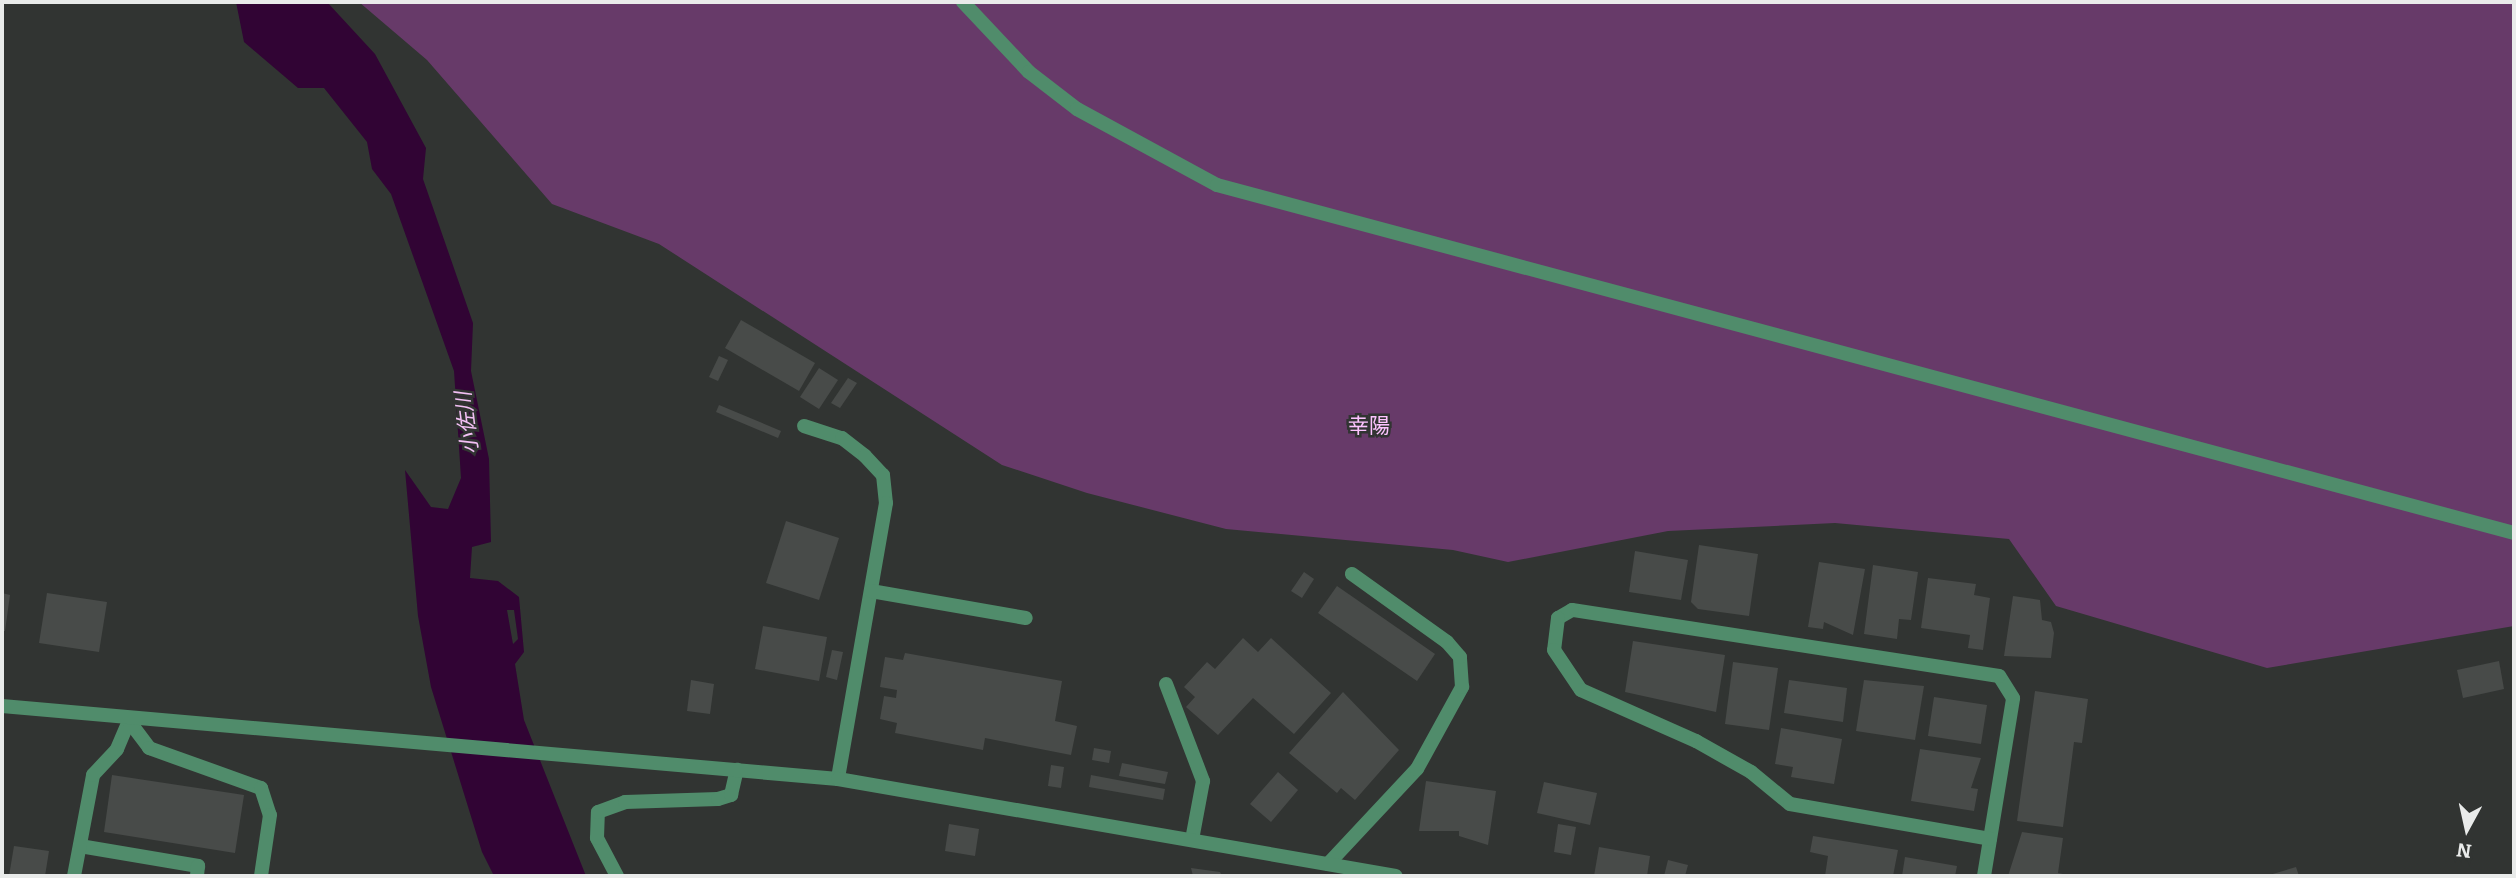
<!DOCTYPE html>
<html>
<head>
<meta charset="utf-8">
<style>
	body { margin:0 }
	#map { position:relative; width:2516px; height:878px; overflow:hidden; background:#313432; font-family:Bitter,"Noto Sans JP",serif }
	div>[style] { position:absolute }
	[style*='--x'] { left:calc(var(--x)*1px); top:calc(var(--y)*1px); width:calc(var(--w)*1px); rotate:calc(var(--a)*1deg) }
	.green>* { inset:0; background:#673a69 }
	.water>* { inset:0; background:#310434 }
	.building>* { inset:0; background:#484b49 }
	.service>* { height:14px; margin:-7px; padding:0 7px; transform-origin:7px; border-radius:7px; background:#508c6b }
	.minor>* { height:14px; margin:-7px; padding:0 7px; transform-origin:7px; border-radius:7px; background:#508c6b }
	.tertiary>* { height:14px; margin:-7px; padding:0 7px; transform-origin:7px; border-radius:7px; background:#508c6b }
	span { translate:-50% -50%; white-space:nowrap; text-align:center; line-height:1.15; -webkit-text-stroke:5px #313432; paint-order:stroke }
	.water-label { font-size:21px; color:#f3c0f5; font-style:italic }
	.neighbourhood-label { font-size:21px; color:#fcc3fe }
	.frame { position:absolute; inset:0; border:4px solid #e9ebea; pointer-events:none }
	.north { position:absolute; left:2432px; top:794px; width:70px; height:70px; -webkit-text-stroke:5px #313432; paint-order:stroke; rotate:188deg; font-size:19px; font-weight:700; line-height:28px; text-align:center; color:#e9ebea }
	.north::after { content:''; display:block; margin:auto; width:24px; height:32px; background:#e9ebea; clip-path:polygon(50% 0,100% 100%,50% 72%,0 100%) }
</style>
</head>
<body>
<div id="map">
	<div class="green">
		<div style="clip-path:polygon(359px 2px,2514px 2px,2514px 626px,2267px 668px,2056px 606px,2009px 539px,1835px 523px,1668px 531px,1508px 562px,1453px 550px,1226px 529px,1087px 493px,1002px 465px,659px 244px,552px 204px,427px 60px)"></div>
	</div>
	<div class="water">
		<div style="clip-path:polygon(evenodd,236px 2px,327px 2px,375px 54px,426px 148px,423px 179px,473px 323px,471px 371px,489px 459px,491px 542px,472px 547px,470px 578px,498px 581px,519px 597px,524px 652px,515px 664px,524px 720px,586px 876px,494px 876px,482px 852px,431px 687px,418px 616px,405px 470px,431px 507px,448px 509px,461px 478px,454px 371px,391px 194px,372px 169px,367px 142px,324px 88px,298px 88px,244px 42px,236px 2px,507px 610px,514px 610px,518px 639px,513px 644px,507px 610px)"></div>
	</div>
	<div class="building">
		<div style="clip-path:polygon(741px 320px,815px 363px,799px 391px,725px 348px)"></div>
		<div style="clip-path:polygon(719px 356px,728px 360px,718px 381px,709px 377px)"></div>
		<div style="clip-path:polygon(819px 368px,838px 380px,819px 409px,800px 397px)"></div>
		<div style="clip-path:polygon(848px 378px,857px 383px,840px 408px,831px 403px)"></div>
		<div style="clip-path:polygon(719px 405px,781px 431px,778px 438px,716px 412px)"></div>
		<div style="clip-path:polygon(786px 521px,839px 538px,819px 600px,766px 583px)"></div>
		<div style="clip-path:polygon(1699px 545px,1758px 554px,1749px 616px,1698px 609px,1691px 602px)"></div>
		<div style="clip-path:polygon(1635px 551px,1688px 560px,1681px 600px,1629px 592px)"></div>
		<div style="clip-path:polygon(1819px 562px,1865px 569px,1853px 635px,1824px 622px,1823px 629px,1808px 627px)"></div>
		<div style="clip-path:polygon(1873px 565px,1918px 572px,1911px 620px,1899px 619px,1897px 639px,1864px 634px)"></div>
		<div style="clip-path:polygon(1304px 572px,1314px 579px,1302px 598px,1291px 591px)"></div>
		<div style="clip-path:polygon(1928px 578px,1976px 584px,1974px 595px,1990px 598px,1983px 650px,1968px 648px,1970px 635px,1921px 628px)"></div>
		<div style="clip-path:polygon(1337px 586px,1435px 654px,1417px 681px,1318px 613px)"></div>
		<div style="clip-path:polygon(2px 593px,10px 595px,5px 631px,2px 631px)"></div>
		<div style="clip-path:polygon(47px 593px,107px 602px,99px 652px,39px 643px)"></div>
		<div style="clip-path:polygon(2013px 596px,2040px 600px,2042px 620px,2051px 622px,2054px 633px,2051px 658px,2004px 656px)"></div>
		<div style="clip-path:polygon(763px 626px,827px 637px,819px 681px,755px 669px)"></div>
		<div style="clip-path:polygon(1243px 638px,1258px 652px,1271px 638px,1331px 693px,1294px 734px,1253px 698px,1218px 735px,1186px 707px,1195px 697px,1184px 687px,1207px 662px,1215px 669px)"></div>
		<div style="clip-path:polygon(1633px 641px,1725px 655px,1716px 712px,1625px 692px)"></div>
		<div style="clip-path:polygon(832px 650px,843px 652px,837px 680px,826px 677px)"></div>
		<div style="clip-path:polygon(905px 653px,1062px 681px,1055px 721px,1077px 726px,1071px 755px,985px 738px,983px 750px,895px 733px,897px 723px,880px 719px,884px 696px,896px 698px,897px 690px,880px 687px,885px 657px,903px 660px)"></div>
		<div style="clip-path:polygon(2499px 661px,2504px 689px,2463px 698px,2457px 670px)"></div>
		<div style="clip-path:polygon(1733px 662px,1778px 668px,1769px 730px,1725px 724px)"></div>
		<div style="clip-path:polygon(691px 680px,714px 684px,710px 714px,687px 711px)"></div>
		<div style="clip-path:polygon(1789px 680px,1847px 688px,1843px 722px,1784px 713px)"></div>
		<div style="clip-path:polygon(1864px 680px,1924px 686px,1915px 740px,1856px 731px)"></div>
		<div style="clip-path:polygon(2035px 691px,2088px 699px,2082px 743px,2074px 742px,2063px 827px,2017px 821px)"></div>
		<div style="clip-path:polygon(1343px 692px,1399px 750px,1355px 800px,1341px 788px,1337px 793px,1289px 753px)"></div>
		<div style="clip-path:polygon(1934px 697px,1987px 705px,1981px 744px,1928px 736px)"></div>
		<div style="clip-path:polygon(1781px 728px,1842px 739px,1834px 784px,1791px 777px,1793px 767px,1775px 764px)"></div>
		<div style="clip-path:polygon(1094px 748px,1111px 751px,1109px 763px,1092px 760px)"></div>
		<div style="clip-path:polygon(1920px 749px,1981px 758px,1971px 788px,1978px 789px,1974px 811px,1911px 801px)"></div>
		<div style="clip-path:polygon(1122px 763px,1168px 772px,1165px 784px,1119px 776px)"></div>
		<div style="clip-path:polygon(1051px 765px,1064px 767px,1061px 788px,1048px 786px)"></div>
		<div style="clip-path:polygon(1278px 772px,1298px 790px,1271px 822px,1250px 804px)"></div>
		<div style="clip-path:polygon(112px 775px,244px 795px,235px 853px,104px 832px)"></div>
		<div style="clip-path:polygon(1091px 775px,1165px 789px,1163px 800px,1089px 787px)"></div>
		<div style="clip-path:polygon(1426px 781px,1496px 791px,1488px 845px,1459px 836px,1459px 831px,1419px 831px)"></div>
		<div style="clip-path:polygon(1544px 782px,1597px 793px,1590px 825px,1537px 813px)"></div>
		<div style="clip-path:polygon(949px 824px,979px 829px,975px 856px,945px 851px)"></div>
		<div style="clip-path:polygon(1558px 824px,1576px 827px,1571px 855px,1554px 852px)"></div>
		<div style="clip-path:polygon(2022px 832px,2063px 838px,2058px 873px,2073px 876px,2008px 876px)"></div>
		<div style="clip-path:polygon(1813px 836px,1898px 850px,1893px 876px,1825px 876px,1828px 856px,1810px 852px)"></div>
		<div style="clip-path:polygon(14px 846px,49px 851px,45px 876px,9px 876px)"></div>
		<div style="clip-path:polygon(1599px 847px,1650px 856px,1647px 876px,1594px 876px)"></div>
		<div style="clip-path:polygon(1905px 857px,1957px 866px,1955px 876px,1902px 876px)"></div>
		<div style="clip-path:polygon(1668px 860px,1688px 865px,1685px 876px,1664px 876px)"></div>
		<div style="clip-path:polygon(2296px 867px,2299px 876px,2266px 876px)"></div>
		<div style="clip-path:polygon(1191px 868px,1220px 872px,1222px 876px,1193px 876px)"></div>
	</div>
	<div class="service">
		<div style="--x:804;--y:426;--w:40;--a:18"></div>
		<div style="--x:842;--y:438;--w:29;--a:38"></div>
		<div style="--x:865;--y:456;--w:26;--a:47"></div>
		<div style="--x:883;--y:475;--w:28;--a:84"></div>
		<div style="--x:886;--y:503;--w:280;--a:99.9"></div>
		<div style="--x:871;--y:591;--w:157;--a:9.9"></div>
		<div style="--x:1166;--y:684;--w:104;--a:69.1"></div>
		<div style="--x:1203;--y:781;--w:60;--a:100.6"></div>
		<div style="--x:80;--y:846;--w:120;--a:9.6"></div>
		<div style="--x:198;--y:866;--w:10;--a:96"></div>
		<div style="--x:1328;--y:864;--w:130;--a:-46.9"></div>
		<div style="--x:1417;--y:769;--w:94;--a:-61.2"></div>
		<div style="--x:1462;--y:687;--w:30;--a:-94"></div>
		<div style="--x:1460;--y:657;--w:20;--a:-131"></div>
		<div style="--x:1447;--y:642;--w:117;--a:-144.4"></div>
		<div style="--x:74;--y:876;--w:103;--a:-79.3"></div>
		<div style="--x:93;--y:775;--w:35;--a:-47"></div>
		<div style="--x:117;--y:749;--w:30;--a:-67"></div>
	</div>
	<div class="minor">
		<div style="--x:129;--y:721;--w:34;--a:53"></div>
		<div style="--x:149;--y:748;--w:119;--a:19.7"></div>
		<div style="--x:261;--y:788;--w:28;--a:72"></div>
		<div style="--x:270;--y:815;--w:62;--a:98.4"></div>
		<div style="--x:617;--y:876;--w:43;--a:-117.8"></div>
		<div style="--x:597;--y:838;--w:26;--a:-88"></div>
		<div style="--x:598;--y:812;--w:29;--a:-20"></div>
		<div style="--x:625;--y:802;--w:93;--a:-1.8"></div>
		<div style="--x:718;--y:799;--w:14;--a:-17"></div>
		<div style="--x:731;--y:795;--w:26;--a:-77"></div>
		<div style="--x:1984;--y:876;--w:180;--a:-80.7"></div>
		<div style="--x:2013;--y:698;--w:26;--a:-122"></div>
		<div style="--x:1999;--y:676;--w:432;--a:-171.2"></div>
		<div style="--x:1572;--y:610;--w:16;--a:150"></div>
		<div style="--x:1558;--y:618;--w:32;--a:97"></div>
		<div style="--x:1554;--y:650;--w:48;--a:56"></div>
		<div style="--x:1581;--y:690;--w:126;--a:23.9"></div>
		<div style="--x:1696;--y:741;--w:63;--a:29.4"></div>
		<div style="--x:1751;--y:772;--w:50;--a:39.4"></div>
		<div style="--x:1790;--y:804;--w:203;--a:9.9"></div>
	</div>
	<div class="tertiary">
		<div style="--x:963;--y:2;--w:96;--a:46.7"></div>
		<div style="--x:1029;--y:72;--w:61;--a:37.6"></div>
		<div style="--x:1077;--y:109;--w:159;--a:28.5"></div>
		<div style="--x:1217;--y:185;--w:1343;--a:15.02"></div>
		<div style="--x:2;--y:706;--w:839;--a:4.99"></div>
		<div style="--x:838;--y:779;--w:566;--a:9.86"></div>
	</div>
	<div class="water-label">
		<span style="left:467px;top:423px;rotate:-97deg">小佐川</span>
	</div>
	<div class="neighbourhood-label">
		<span style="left:1369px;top:426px">幸陽</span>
	</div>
	<div class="frame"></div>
	<div class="north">N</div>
</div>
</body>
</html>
